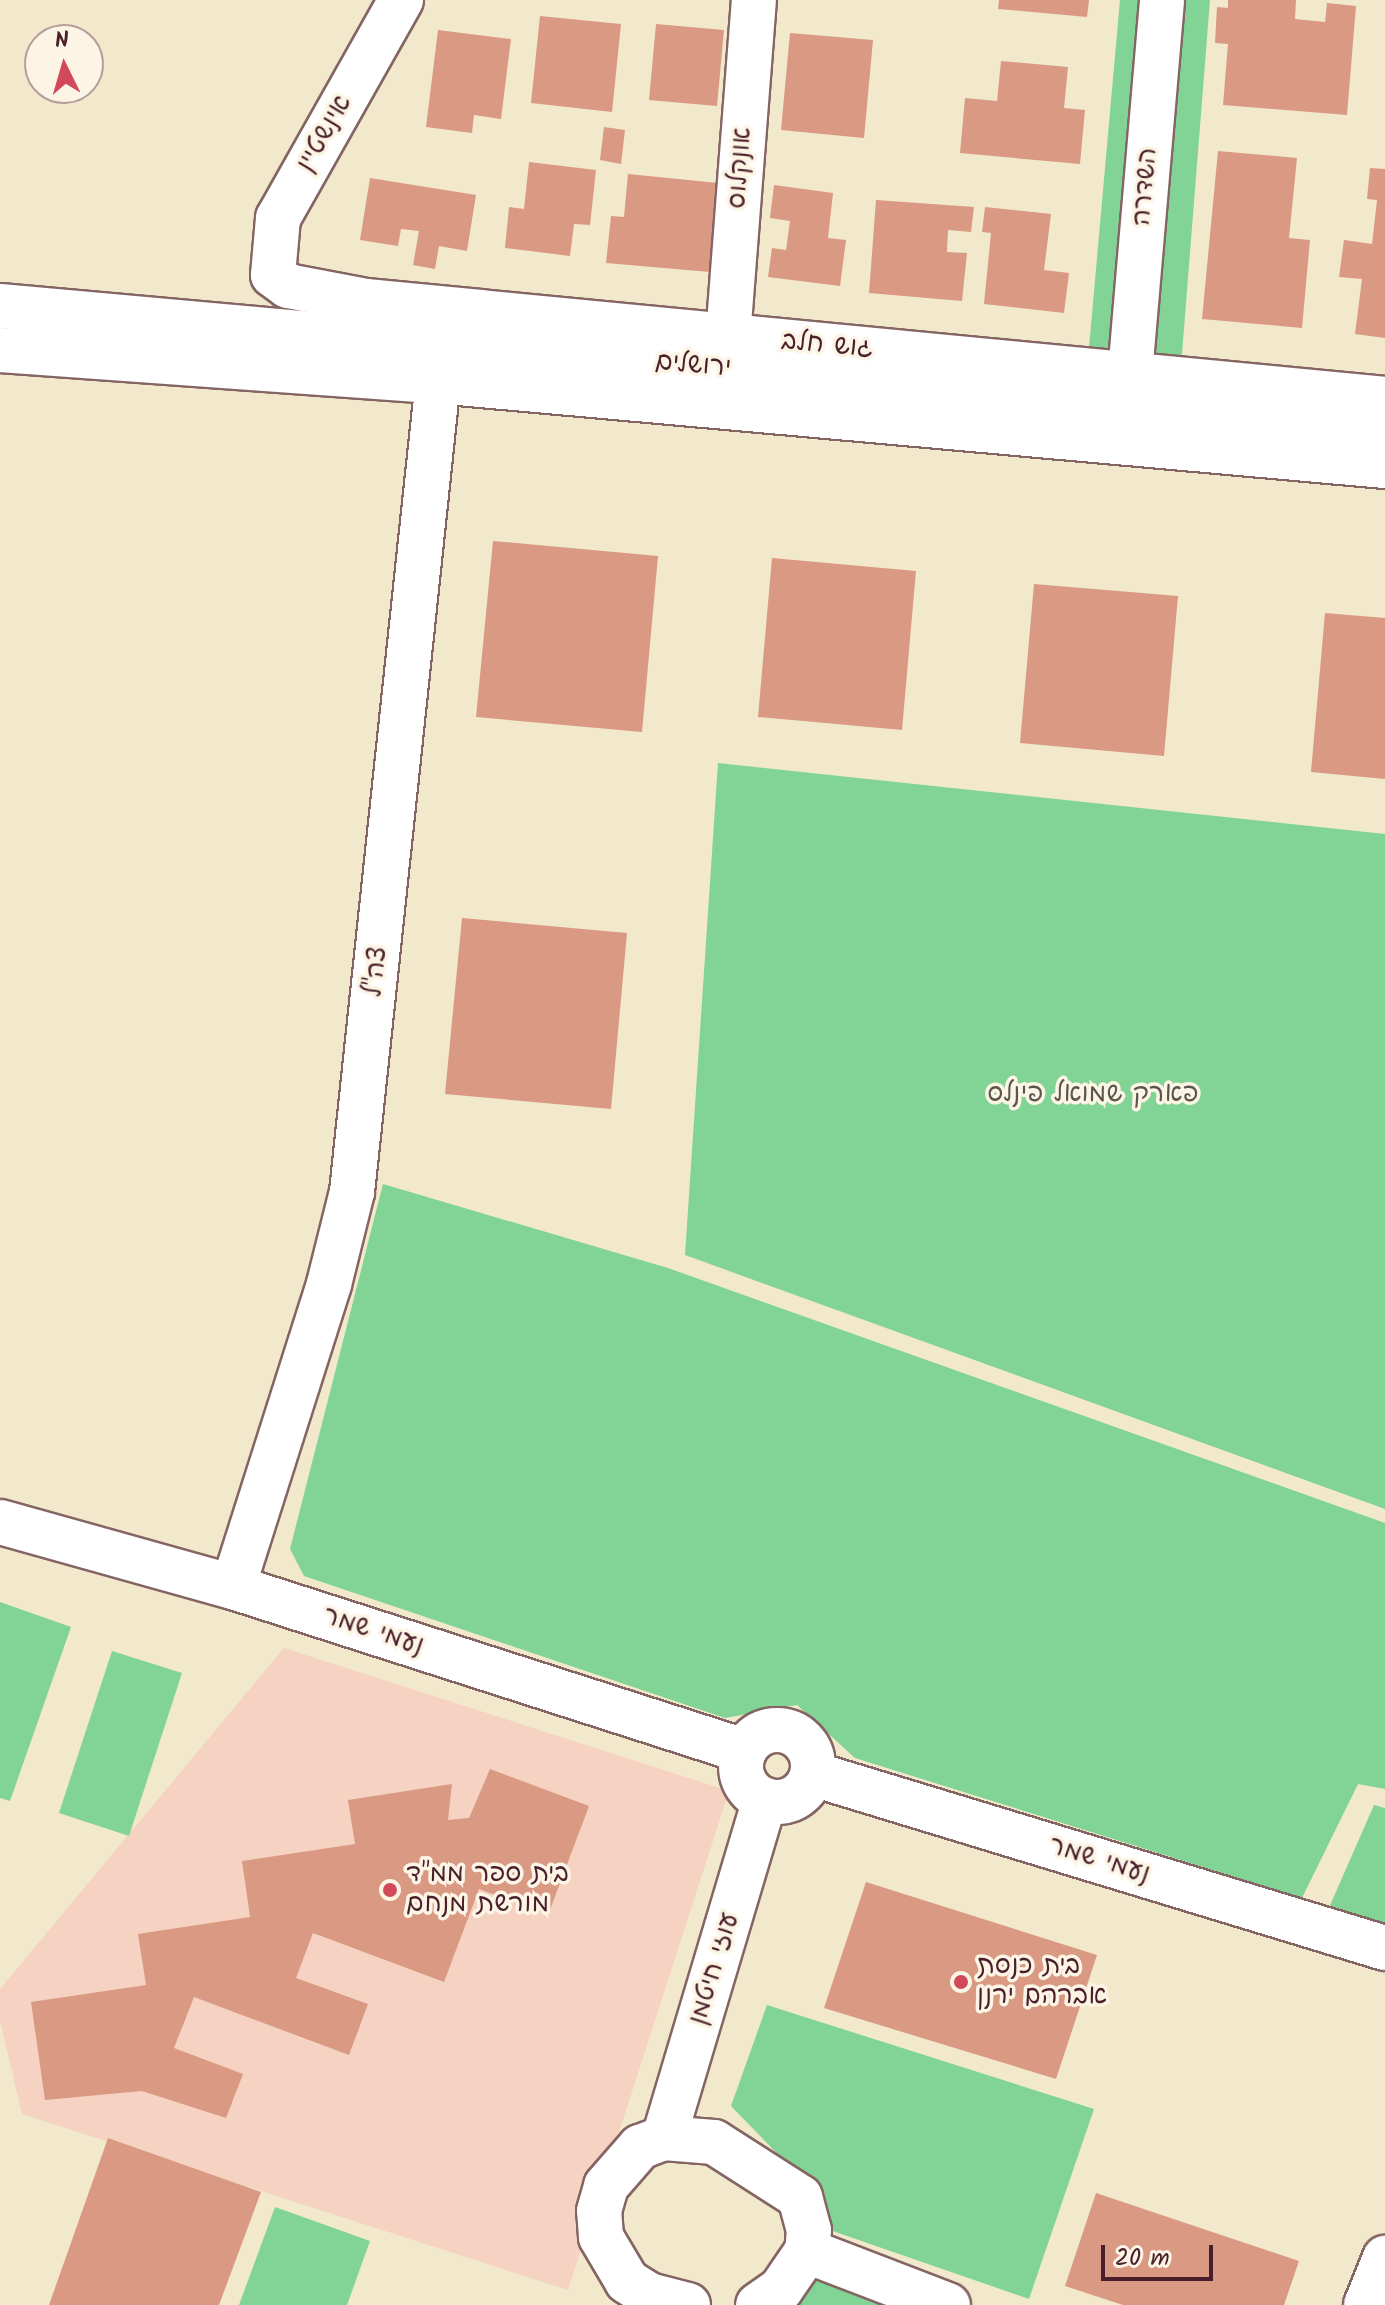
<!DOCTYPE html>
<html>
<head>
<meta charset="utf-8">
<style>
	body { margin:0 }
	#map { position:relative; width:1385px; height:2305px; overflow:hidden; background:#f2e8cc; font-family:Kalam,"Playpen Sans Hebrew",sans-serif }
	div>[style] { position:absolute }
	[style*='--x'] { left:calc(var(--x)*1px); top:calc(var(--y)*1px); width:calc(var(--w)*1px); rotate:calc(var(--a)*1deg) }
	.built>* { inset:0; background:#f5d2c2 }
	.green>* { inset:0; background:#81d496 }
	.building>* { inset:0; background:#d99983 }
	.roads { filter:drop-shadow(2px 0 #856563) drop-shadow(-2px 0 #856563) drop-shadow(0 2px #856563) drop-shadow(0 -2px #856563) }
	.street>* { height:44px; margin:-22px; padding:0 22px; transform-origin:22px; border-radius:22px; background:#fff }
	.street>.ring { margin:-22px; padding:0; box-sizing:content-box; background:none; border:44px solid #fff; border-radius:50% }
	.dots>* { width:22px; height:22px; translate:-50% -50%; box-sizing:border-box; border:4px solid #fcf5e5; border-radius:50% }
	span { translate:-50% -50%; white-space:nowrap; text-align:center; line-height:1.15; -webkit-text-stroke:7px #fcf5e5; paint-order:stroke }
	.street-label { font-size:26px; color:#4a1f2b }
	.park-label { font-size:26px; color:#5a554b }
	.poi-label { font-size:26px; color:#4a1f2b }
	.left { translate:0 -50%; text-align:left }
	.north { position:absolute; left:24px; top:24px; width:80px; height:80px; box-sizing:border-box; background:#fcf5e5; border:2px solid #b59f9b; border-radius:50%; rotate:355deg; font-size:22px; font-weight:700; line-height:32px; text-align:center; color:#4a1f2b }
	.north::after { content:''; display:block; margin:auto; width:28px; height:36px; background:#d1495b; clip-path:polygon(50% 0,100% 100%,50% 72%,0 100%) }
	.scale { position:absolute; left:1101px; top:2245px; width:112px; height:36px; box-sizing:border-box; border:4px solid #4a1f2b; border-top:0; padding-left:10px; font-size:24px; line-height:28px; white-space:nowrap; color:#4a1f2b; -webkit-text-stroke:6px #fcf5e5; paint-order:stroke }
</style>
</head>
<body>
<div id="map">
	<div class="built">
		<div style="clip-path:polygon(284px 1648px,729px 1791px,568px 2290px,22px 2114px,0 2021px,0 1989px)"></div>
	</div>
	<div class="green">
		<div style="clip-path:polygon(1120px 0,1210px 0,1180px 379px,1087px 370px)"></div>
		<div style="clip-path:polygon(718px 763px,1385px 834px,1385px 1509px,685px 1255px)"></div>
		<div style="clip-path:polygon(383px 1184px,668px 1268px,1385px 1523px,1385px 1789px,1358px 1784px,1302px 1898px,855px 1758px,797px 1705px,725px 1718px,304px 1576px,290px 1549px)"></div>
		<div style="clip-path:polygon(0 1602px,71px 1627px,10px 1801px,0 1798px)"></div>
		<div style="clip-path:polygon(112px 1651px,182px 1673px,129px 1836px,59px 1813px)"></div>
		<div style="clip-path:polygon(1374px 1805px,1385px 1808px,1385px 1927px,1328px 1910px)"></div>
		<div style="clip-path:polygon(767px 2005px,1094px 2109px,1029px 2299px,824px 2228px,801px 2178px,731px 2106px)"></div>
		<div style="clip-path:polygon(275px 2207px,370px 2241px,347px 2305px,239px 2305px)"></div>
		<div style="clip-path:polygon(796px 2268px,948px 2305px,759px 2305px)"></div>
	</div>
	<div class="building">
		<div style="clip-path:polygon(999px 0,1089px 0,1087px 17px,998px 9px)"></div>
		<div style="clip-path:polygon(1228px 0,1296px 0,1295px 19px,1325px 22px,1327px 3px,1356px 6px,1347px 115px,1223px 105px,1228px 44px,1215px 43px,1217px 7px,1228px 8px)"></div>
		<div style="clip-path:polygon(540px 16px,621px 24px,612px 112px,531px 103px)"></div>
		<div style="clip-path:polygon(656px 24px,724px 30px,717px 106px,649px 100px)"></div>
		<div style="clip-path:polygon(438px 30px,511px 39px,501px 119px,474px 115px,472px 133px,426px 127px)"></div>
		<div style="clip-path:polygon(790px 33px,873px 40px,864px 138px,781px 130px)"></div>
		<div style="clip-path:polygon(1001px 61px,1068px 67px,1064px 108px,1085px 110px,1080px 164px,960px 153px,965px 98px,997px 101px)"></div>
		<div style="clip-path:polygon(604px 127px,625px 130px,621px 164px,600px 160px)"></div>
		<div style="clip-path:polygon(1218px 151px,1297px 158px,1289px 238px,1310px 240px,1302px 328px,1202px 319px)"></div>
		<div style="clip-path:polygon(529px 162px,596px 170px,590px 225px,574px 224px,570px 256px,505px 248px,509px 207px,524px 209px)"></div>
		<div style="clip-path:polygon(1370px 168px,1385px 169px,1385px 338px,1355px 334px,1362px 279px,1339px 277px,1344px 240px,1372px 244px,1377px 200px,1367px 199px)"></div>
		<div style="clip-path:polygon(628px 174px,718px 183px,710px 272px,606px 263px,611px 216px,624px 217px)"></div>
		<div style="clip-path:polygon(370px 178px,476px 195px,467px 251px,439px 246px,435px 269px,413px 265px,419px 231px,401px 229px,398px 246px,360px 240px)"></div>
		<div style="clip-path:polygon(774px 185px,833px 193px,828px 238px,846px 240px,840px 286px,768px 277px,772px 248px,786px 250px,790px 221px,770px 218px)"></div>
		<div style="clip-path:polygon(876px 200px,974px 207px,971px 232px,948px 230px,947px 252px,967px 253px,962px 301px,869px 293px)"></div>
		<div style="clip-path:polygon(985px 207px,1051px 214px,1044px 270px,1069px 273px,1064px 313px,984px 304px,991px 233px,982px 232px)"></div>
		<div style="clip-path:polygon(493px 541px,658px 556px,642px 732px,476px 717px)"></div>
		<div style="clip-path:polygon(772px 558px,916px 571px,902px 730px,758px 717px)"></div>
		<div style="clip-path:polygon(1034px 584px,1178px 596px,1164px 756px,1020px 743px)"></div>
		<div style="clip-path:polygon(1325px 613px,1385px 618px,1385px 779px,1311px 772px)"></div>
		<div style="clip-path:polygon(462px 918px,627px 933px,611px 1109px,445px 1094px)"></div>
		<div style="clip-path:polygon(490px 1769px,589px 1806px,548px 1915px,479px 1889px,444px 1982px,313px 1933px,296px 1978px,368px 2004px,349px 2055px,194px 1997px,174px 2048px,243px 2074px,226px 2118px,142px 2091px,45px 2100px,31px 2002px,146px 1985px,138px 1934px,250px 1917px,242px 1861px,355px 1844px,348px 1800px,452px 1784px,448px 1820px,469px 1818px)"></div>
		<div style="clip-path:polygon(866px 1882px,1097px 1955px,1056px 2079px,824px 2008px)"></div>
		<div style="clip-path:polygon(108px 2138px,261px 2192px,219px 2305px,49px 2305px)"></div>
		<div style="clip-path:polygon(1096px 2193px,1299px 2261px,1284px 2305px,1123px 2305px,1065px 2286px)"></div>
	</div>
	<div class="roads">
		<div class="street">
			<div style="--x:401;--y:0;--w:250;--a:119.4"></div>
			<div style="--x:278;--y:218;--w:57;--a:95"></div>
			<div style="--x:273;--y:275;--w:19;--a:36"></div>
			<div style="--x:288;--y:286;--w:79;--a:10.9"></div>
			<div style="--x:366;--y:301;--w:1024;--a:5.49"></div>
			<div style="--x:0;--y:306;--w:1391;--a:5.12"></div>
			<div style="--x:728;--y:337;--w:338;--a:-85.6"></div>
			<div style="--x:0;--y:350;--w:437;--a:4.1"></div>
			<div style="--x:436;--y:381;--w:953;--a:5.12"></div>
			<div style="--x:1130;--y:374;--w:375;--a:-85.1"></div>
			<div style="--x:0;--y:1522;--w:242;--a:15.6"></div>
			<div style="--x:233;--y:1587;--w:537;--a:17.79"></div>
			<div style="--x:233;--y:1587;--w:318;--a:-72.4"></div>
			<div style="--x:329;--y:1284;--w:95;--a:-76"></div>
			<div style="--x:352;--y:1192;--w:845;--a:-83.95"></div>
			<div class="ring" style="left:741px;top:1730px;width:28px;height:28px"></div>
			<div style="--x:813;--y:1774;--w:598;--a:16.92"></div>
			<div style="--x:664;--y:2138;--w:353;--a:-73.4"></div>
			<div style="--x:807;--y:2251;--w:151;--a:21"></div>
			<div style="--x:688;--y:2305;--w:40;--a:-165.6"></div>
			<div style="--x:649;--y:2295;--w:26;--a:-148"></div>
			<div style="--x:627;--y:2281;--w:51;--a:-120.6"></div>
			<div style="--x:601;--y:2237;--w:26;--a:-94"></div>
			<div style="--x:599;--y:2211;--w:26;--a:-74"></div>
			<div style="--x:606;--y:2186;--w:52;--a:-48.9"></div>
			<div style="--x:640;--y:2147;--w:26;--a:-21"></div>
			<div style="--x:664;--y:2138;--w:50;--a:4.6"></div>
			<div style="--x:714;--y:2142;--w:102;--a:32.6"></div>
			<div style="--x:800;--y:2197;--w:34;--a:75"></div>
			<div style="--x:809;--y:2230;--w:21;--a:95"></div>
			<div style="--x:807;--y:2251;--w:46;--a:124.4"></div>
			<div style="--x:781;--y:2289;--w:28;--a:145"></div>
			<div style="--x:1366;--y:2305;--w:51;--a:-68"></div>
		</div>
	</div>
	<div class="dots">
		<div style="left:390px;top:1890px;background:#d1495b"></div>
		<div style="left:961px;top:1982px;background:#d1495b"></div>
	</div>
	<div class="street-label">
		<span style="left:325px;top:134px;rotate:-60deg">אינשטיין</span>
		<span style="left:741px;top:168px;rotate:-86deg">אונקלוס</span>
		<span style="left:1146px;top:187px;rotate:-85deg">השדרה</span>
		<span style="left:827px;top:346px;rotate:5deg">גוש חלב</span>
		<span style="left:693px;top:366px;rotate:5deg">ירושלים</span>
		<span style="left:377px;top:972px;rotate:-84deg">צה"ל</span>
		<span style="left:373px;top:1632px;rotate:18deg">נעמי שמר</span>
		<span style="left:1099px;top:1861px;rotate:17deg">נעמי שמר</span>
		<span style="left:715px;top:1969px;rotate:-73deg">עוזי חיטמן</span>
	</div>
	<div class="park-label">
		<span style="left:1093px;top:1095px">פארק שמואל פינלס</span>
	</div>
	<div class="poi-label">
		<span class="left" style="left:406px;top:1890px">בית ספר ממ"ד<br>מורשת מנחם</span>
		<span class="left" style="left:977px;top:1982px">בית כנסת<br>אברהם ירנן</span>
	</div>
	<div class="north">N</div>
	<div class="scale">20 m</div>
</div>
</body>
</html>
